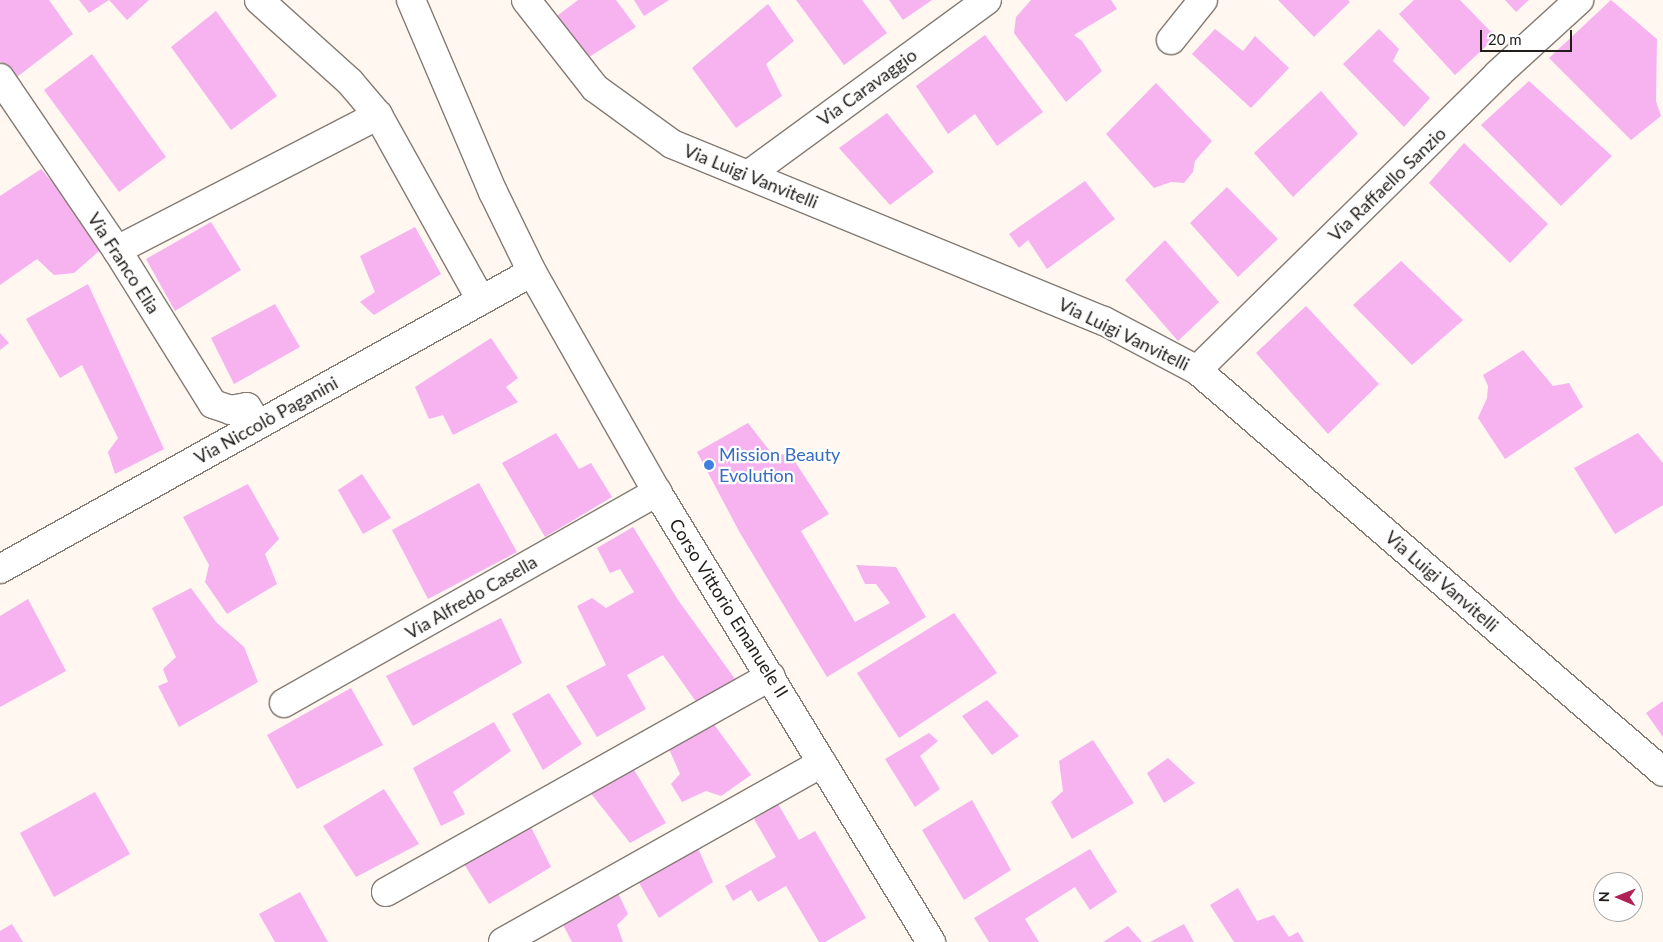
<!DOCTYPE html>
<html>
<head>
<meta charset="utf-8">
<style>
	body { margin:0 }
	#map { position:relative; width:1663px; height:942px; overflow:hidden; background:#fff7f0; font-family:Lato,sans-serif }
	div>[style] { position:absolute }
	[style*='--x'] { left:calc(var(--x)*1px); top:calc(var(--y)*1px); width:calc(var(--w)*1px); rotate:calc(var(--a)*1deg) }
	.building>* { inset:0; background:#f6b3f0 }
	.roads { filter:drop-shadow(1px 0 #847b73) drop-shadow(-1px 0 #847b73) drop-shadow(0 1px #847b73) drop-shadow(0 -1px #847b73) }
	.minor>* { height:28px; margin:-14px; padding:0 14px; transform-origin:14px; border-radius:14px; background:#fff }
	.major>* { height:28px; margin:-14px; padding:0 14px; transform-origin:14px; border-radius:14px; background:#fff }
	.dots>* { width:14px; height:14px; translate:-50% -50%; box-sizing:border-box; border:2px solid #fff; border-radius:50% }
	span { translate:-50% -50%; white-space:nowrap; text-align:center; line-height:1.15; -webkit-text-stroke:4.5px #fff; paint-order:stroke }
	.street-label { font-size:18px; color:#211d1a }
	.shop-label { font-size:18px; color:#366cbe }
	.left { translate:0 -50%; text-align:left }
	.north { position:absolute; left:1593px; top:872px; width:50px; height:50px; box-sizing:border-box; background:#fff; border:1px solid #a6a5a3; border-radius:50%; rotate:271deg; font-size:14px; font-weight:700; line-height:20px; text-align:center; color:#211d1a }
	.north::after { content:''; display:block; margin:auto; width:18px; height:22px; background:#b12155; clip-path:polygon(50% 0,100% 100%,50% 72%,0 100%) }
	.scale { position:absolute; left:1480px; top:30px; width:92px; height:22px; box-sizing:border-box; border:2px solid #211d1a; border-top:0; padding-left:6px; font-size:15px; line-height:18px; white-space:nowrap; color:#211d1a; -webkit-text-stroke:4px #fff; paint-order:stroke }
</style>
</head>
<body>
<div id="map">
	<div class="building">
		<div style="clip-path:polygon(0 0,49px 0,73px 34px,13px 80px,0 61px)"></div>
		<div style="clip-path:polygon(79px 0,149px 0,127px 20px,109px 0,89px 13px)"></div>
		<div style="clip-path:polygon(578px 0,616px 0,636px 27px,586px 59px,557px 16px)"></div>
		<div style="clip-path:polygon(634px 0,669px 0,644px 16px)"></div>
		<div style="clip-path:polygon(796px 0,862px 0,887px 33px,844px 65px)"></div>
		<div style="clip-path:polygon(889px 0,932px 0,903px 20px)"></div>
		<div style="clip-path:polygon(1031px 0,1111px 0,1117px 9px,1074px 35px,1082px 41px,1102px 71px,1066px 102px,1014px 33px,1016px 17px)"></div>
		<div style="clip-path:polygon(1278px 0,1348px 0,1350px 2px,1314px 37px)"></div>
		<div style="clip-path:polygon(1414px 0,1460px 0,1496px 37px,1455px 75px,1399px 14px)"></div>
		<div style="clip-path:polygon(1505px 0,1529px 0,1516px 12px)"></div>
		<div style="clip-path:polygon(1611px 0,1657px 39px,1656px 101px,1661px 116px,1631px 140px,1549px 58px)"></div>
		<div style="clip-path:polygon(768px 4px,794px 41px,766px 64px,782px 96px,736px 128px,692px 68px)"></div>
		<div style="clip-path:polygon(216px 11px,277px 96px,231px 130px,171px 47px)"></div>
		<div style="clip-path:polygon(1215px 29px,1243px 51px,1255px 36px,1289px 68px,1251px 108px,1192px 54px)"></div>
		<div style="clip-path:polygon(1379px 29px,1399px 49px,1393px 61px,1430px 98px,1404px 127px,1343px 64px)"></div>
		<div style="clip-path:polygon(985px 35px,1043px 112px,997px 146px,975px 114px,948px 134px,916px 86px)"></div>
		<div style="clip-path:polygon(92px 54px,166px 157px,119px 192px,44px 90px)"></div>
		<div style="clip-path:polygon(1529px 81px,1612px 156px,1561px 206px,1481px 125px)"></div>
		<div style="clip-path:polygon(1156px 83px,1212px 141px,1195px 161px,1193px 172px,1184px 183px,1171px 182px,1154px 188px,1106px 134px)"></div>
		<div style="clip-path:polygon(1321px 91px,1358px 134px,1293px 197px,1254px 153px)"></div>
		<div style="clip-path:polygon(887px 113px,934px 172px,890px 205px,839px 148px)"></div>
		<div style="clip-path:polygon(1464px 143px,1548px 224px,1510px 263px,1429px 183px)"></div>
		<div style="clip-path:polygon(41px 169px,106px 245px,74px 273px,54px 275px,37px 259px,0 285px,0 196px)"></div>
		<div style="clip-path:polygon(1085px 181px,1115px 219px,1047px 269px,1028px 240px,1019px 248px,1009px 234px)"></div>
		<div style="clip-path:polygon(1227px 187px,1278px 239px,1238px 277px,1190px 223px)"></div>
		<div style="clip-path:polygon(211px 222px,241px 270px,175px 311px,146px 259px)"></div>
		<div style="clip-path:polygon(415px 227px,441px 274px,374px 315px,360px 302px,375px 292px,360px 256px)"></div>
		<div style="clip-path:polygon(1165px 240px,1219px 302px,1178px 341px,1125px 280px)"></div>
		<div style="clip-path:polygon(1401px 261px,1463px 320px,1412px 365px,1353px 305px)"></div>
		<div style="clip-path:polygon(88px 284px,164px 449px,115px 474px,108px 452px,118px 438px,82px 365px,60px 378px,26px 319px)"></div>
		<div style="clip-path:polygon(275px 304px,300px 347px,234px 384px,211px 338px)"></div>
		<div style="clip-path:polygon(1306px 306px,1379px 384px,1328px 434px,1256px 353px)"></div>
		<div style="clip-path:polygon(0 333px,9px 343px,0 350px)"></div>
		<div style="clip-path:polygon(491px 338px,518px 378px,506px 387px,518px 402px,453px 435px,443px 415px,429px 419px,415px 387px)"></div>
		<div style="clip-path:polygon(1523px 350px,1553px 386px,1569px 383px,1583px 407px,1505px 459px,1478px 418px,1487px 398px,1488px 386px,1483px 375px)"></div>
		<div style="clip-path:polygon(748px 423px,773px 455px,790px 454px,829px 514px,801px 531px,855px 622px,890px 603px,876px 584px,865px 584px,856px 565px,896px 567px,926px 617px,827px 677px,740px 533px,697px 452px)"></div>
		<div style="clip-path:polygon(556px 433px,579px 469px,591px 463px,612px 497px,545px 537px,502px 463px)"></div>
		<div style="clip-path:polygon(1638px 433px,1663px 463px,1663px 505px,1615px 534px,1574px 468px)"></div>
		<div style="clip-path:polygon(362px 474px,391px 518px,363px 534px,338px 490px)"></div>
		<div style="clip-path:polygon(479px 483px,517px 552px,428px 599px,392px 530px)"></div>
		<div style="clip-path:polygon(248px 484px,279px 539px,265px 554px,277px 584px,227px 614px,205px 582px,209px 565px,183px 517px)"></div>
		<div style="clip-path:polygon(633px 527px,678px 600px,735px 679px,697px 703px,663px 655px,627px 675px,646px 709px,597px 737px,566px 686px,606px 665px,577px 606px,592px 598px,606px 608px,634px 592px,620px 569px,610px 573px,597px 548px)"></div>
		<div style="clip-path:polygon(191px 588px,216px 622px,244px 647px,258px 682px,179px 727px,158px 686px,168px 682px,163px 669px,176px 657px,152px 608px)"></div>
		<div style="clip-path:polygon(28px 599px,66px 671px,0 707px,0 616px)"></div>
		<div style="clip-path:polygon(954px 613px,997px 673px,899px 738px,857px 673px)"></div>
		<div style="clip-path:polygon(501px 618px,522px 663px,413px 726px,386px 676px)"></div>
		<div style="clip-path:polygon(351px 688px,383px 745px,297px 789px,267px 735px)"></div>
		<div style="clip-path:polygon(549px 693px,582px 744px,543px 770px,512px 714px)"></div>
		<div style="clip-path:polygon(987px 700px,1019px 736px,992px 755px,962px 716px)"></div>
		<div style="clip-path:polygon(1663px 701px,1663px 737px,1646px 713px)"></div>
		<div style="clip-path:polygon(494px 722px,511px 751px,453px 792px,465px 814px,441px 826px,413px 768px)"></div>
		<div style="clip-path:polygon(713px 723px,751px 775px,721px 796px,706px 791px,682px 802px,671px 784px,680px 774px,669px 749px)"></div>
		<div style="clip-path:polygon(929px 733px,938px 741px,920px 756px,940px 789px,915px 807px,885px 759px)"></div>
		<div style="clip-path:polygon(1093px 740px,1134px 803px,1072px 839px,1051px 802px,1063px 791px,1059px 761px)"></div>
		<div style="clip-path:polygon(627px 758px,666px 823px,630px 843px,589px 791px)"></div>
		<div style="clip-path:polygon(1168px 758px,1195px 783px,1164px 803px,1147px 773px)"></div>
		<div style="clip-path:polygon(384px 789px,419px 844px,356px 877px,323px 826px)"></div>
		<div style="clip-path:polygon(95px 792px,130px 854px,54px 897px,20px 833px)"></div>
		<div style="clip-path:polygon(972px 800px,1011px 870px,964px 900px,922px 830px)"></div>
		<div style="clip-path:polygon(778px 804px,799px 840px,815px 831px,866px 918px,825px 942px,819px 942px,786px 886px,758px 902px,751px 890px,733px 901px,725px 886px,776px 857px,754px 819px)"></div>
		<div style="clip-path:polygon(529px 823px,551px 867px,489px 904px,464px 864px)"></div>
		<div style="clip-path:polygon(697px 846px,713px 882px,659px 918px,638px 881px)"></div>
		<div style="clip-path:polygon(1090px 849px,1117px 892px,1090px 910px,1075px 887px,1025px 919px,1039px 942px,989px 942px,974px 918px)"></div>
		<div style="clip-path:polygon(1238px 888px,1257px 921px,1274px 915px,1289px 937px,1298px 932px,1304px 942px,1234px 942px,1210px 905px)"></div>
		<div style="clip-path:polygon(616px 889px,628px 914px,617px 925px,623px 942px,572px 942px,561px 921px)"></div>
		<div style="clip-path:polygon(300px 892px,328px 942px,275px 942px,259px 914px)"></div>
		<div style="clip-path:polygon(12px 924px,23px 942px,0 942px,0 931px)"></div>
		<div style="clip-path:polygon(1184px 924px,1194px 942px,1150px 942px)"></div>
		<div style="clip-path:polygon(1128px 926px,1142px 942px,1103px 942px)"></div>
	</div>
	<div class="roads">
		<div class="minor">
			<div style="--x:259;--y:0;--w:122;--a:42"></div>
			<div style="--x:350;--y:82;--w:43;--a:49.7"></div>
			<div style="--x:378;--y:115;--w:212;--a:60.9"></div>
			<div style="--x:526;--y:0;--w:112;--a:51.9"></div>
			<div style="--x:595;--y:88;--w:95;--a:36"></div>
			<div style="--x:672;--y:144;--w:467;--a:22.3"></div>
			<div style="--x:1104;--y:321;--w:105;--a:27.8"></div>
			<div style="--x:1197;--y:370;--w:615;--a:40.78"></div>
			<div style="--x:1171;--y:40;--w:51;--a:-51.3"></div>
			<div style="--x:0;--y:78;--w:208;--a:55.8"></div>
			<div style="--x:117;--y:250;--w:181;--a:58.1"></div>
			<div style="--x:213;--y:404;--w:18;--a:19"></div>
			<div style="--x:230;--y:410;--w:17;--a:-10"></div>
			<div style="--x:247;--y:407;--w:21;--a:59"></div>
			<div style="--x:748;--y:175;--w:296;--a:-36.2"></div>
			<div style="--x:117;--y:250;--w:294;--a:-27.3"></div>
			<div style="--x:1197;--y:370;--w:422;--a:-44.5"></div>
			<div style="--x:1498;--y:74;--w:110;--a:-42.4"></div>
			<div style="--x:0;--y:569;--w:609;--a:-29.17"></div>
			<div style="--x:284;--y:703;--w:429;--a:-29.5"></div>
			<div style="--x:386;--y:892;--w:441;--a:-29.3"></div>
			<div style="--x:503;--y:942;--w:366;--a:-29.3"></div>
		</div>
		<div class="major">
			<div style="--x:411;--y:0;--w:209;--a:66.9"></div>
			<div style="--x:493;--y:192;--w:89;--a:64"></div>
			<div style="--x:532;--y:272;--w:253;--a:60.4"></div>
			<div style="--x:657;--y:492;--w:527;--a:58.66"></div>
		</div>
	</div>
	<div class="dots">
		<div style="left:709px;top:465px;background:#3f7fe0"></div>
	</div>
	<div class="street-label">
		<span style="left:867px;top:87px;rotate:-36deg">Via Caravaggio</span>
		<span style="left:751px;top:176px;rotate:22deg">Via Luigi Vanvitelli</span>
		<span style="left:1387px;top:184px;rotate:-44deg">Via Raffaello Sanzio</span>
		<span style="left:124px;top:263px;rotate:57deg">Via Franco Elia</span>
		<span style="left:1124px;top:334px;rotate:26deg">Via Luigi Vanvitelli</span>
		<span style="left:266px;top:420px;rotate:-29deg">Via Niccolò Paganini</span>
		<span style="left:1442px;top:581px;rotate:41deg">Via Luigi Vanvitelli</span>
		<span style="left:471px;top:597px;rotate:-30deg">Via Alfredo Casella</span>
		<span style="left:729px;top:608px;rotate:58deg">Corso Vittorio Emanuele II</span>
	</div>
	<div class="shop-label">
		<span class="left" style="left:719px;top:465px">Mission Beauty<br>Evolution</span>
	</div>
	<div class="north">N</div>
	<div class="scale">20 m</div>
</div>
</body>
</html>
